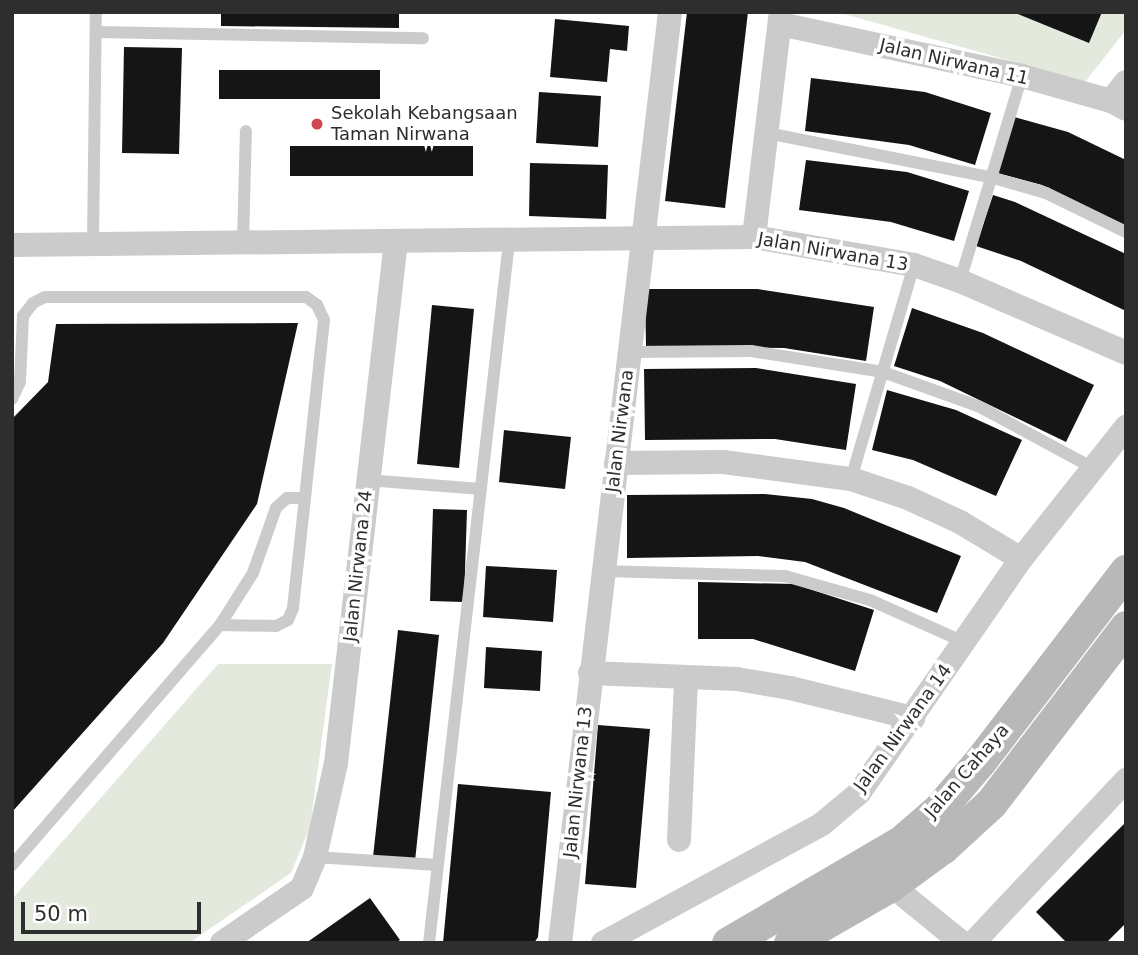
<!DOCTYPE html>
<html>
<head>
<meta charset="utf-8">
<style>
	body { margin:0 }
	#map { position:relative; width:1138px; height:955px; overflow:hidden; background:#fff; font-family:"DejaVu Sans",sans-serif }
	div>[style] { position:absolute }
	[style*='--x'] { left:calc(var(--x)*1px); top:calc(var(--y)*1px); width:calc(var(--w)*1px); rotate:calc(var(--a)*1deg) }
	.green>* { inset:0; background:#e4e9dd }
	.building>* { inset:0; background:#151515 }
	.service>* { height:12px; margin:-6px; padding:0 6px; transform-origin:6px; border-radius:6px; background:#cbcbcb }
	.minor>* { height:24px; margin:-12px; padding:0 12px; transform-origin:12px; border-radius:12px; background:#cbcbcb }
	.secondary>* { height:33px; margin:-16.5px; padding:0 16.5px; transform-origin:16.5px; border-radius:16.5px; background:#b8b8b8 }
	.dots>* { width:19px; height:19px; translate:-50% -50%; box-sizing:border-box; border:4px solid #fff; border-radius:50% }
	span { translate:-50% -50%; white-space:nowrap; text-align:center; line-height:1.15; -webkit-text-stroke:7px #fff; paint-order:stroke }
	.street-label { font-size:18px; color:#2e2e2e }
	.poi-label { font-size:18px; color:#2e2e2e }
	.left { translate:0 -50%; text-align:left }
	.frame { position:absolute; inset:0; border:14px solid #2e2e2e; pointer-events:none }
	.scale { position:absolute; left:21px; top:902px; width:180px; height:32px; box-sizing:border-box; border:4px solid #2e2e2e; border-top:0; padding-left:9px; font-size:21px; line-height:24px; white-space:nowrap; color:#2e2e2e; -webkit-text-stroke:5px #fff; paint-order:stroke }
</style>
</head>
<body>
<div id="map">
	<div class="green">
		<div style="clip-path:polygon(837px 12px,1126px 12px,1126px 30px,1085px 82px)"></div>
		<div style="clip-path:polygon(218px 664px,332px 664px,310px 827px,291px 873px,189px 943px,12px 943px,12px 899px)"></div>
	</div>
	<div class="building">
		<div style="clip-path:polygon(221px 12px,399px 12px,399px 28px,221px 26px)"></div>
		<div style="clip-path:polygon(687px 12px,748px 12px,725px 208px,665px 201px)"></div>
		<div style="clip-path:polygon(1013px 12px,1102px 12px,1089px 43px)"></div>
		<div style="clip-path:polygon(555px 19px,629px 26px,627px 51px,610px 49px,607px 82px,550px 77px)"></div>
		<div style="clip-path:polygon(124px 47px,182px 48px,179px 154px,122px 153px)"></div>
		<div style="clip-path:polygon(219px 70px,380px 70px,380px 99px,219px 99px)"></div>
		<div style="clip-path:polygon(811px 78px,925px 92px,991px 113px,975px 165px,909px 145px,805px 131px)"></div>
		<div style="clip-path:polygon(539px 92px,601px 96px,598px 147px,536px 143px)"></div>
		<div style="clip-path:polygon(1014px 117px,1068px 132px,1126px 160px,1126px 226px,1042px 185px,997px 173px)"></div>
		<div style="clip-path:polygon(290px 146px,473px 146px,473px 176px,290px 176px)"></div>
		<div style="clip-path:polygon(806px 160px,907px 172px,969px 191px,954px 241px,891px 222px,799px 210px)"></div>
		<div style="clip-path:polygon(530px 163px,608px 165px,606px 219px,529px 216px)"></div>
		<div style="clip-path:polygon(993px 195px,1015px 202px,1126px 254px,1126px 311px,1021px 261px,976px 246px)"></div>
		<div style="clip-path:polygon(645px 289px,757px 289px,874px 307px,866px 361px,784px 348px,646px 347px)"></div>
		<div style="clip-path:polygon(432px 305px,474px 309px,459px 468px,417px 464px)"></div>
		<div style="clip-path:polygon(912px 308px,983px 333px,1094px 385px,1066px 442px,940px 381px,894px 366px)"></div>
		<div style="clip-path:polygon(298px 323px,257px 504px,163px 643px,12px 812px,12px 419px,48px 382px,56px 324px)"></div>
		<div style="clip-path:polygon(756px 368px,856px 384px,846px 450px,775px 439px,645px 440px,644px 369px)"></div>
		<div style="clip-path:polygon(887px 390px,956px 410px,1022px 440px,996px 496px,913px 460px,872px 450px)"></div>
		<div style="clip-path:polygon(504px 430px,571px 437px,565px 489px,499px 482px)"></div>
		<div style="clip-path:polygon(765px 494px,812px 499px,844px 508px,961px 556px,937px 613px,805px 562px,758px 556px,627px 558px,627px 495px)"></div>
		<div style="clip-path:polygon(433px 509px,467px 510px,464px 602px,430px 601px)"></div>
		<div style="clip-path:polygon(486px 566px,557px 570px,553px 622px,483px 617px)"></div>
		<div style="clip-path:polygon(698px 582px,794px 584px,874px 610px,855px 671px,753px 639px,698px 639px)"></div>
		<div style="clip-path:polygon(398px 630px,439px 635px,415px 861px,373px 857px)"></div>
		<div style="clip-path:polygon(486px 647px,542px 651px,540px 691px,484px 688px)"></div>
		<div style="clip-path:polygon(598px 725px,650px 729px,636px 888px,585px 884px)"></div>
		<div style="clip-path:polygon(458px 784px,551px 792px,538px 937px,534px 943px,443px 943px)"></div>
		<div style="clip-path:polygon(1126px 822px,1126px 923px,1106px 943px,1067px 943px,1036px 912px)"></div>
		<div style="clip-path:polygon(370px 898px,400px 940px,395px 943px,306px 943px)"></div>
	</div>
	<div class="service">
		<div style="--x:96;--y:32;--w:327;--a:1.1"></div>
		<div style="--x:767;--y:133;--w:227;--a:11.2"></div>
		<div style="--x:990;--y:177;--w:58;--a:15.9"></div>
		<div style="--x:1046;--y:193;--w:89;--a:26"></div>
		<div style="--x:243;--y:242;--w:111;--a:-88.5"></div>
		<div style="--x:93;--y:244;--w:232;--a:-89.3"></div>
		<div style="--x:960;--y:281;--w:214;--a:-73.2"></div>
		<div style="--x:629;--y:352;--w:122;--a:-0.5"></div>
		<div style="--x:751;--y:351;--w:134;--a:9"></div>
		<div style="--x:883;--y:372;--w:101;--a:19.7"></div>
		<div style="--x:978;--y:406;--w:131;--a:28.3"></div>
		<div style="--x:12;--y:399;--w:19;--a:-65"></div>
		<div style="--x:20;--y:382;--w:66;--a:-87.4"></div>
		<div style="--x:23;--y:316;--w:16;--a:-52"></div>
		<div style="--x:33;--y:303;--w:13;--a:-27"></div>
		<div style="--x:45;--y:297;--w:261;--a:0"></div>
		<div style="--x:306;--y:297;--w:14;--a:36"></div>
		<div style="--x:317;--y:305;--w:17;--a:65"></div>
		<div style="--x:324;--y:320;--w:179;--a:96.1"></div>
		<div style="--x:305;--y:498;--w:18;--a:180"></div>
		<div style="--x:287;--y:498;--w:15;--a:138"></div>
		<div style="--x:276;--y:508;--w:69;--a:109.5"></div>
		<div style="--x:253;--y:573;--w:62;--a:122.4"></div>
		<div style="--x:220;--y:625;--w:318;--a:130.9"></div>
		<div style="--x:851;--y:479;--w:223;--a:-73.6"></div>
		<div style="--x:367;--y:480;--w:114;--a:4.5"></div>
		<div style="--x:603;--y:571;--w:182;--a:1.6"></div>
		<div style="--x:785;--y:576;--w:88;--a:15.8"></div>
		<div style="--x:870;--y:600;--w:103;--a:24.1"></div>
		<div style="--x:220;--y:625;--w:56;--a:1"></div>
		<div style="--x:276;--y:626;--w:13;--a:-27"></div>
		<div style="--x:288;--y:620;--w:13;--a:-67"></div>
		<div style="--x:293;--y:608;--w:111;--a:-83.8"></div>
		<div style="--x:315;--y:857;--w:123;--a:3.7"></div>
		<div style="--x:429;--y:943;--w:706;--a:-83.49"></div>
	</div>
	<div class="minor">
		<div style="--x:780;--y:24;--w:248;--a:12.1"></div>
		<div style="--x:1022;--y:76;--w:92;--a:15.7"></div>
		<div style="--x:1111;--y:101;--w:17;--a:28"></div>
		<div style="--x:1111;--y:101;--w:24;--a:-52"></div>
		<div style="--x:754;--y:237;--w:227;--a:-83.2"></div>
		<div style="--x:12;--y:245;--w:742;--a:-0.62"></div>
		<div style="--x:754;--y:237;--w:162;--a:9.9"></div>
		<div style="--x:914;--y:265;--w:49;--a:19.2"></div>
		<div style="--x:960;--y:281;--w:181;--a:23.4"></div>
		<div style="--x:616;--y:463;--w:107;--a:-0.5"></div>
		<div style="--x:723;--y:462;--w:129;--a:7.6"></div>
		<div style="--x:851;--y:479;--w:60;--a:18.4"></div>
		<div style="--x:908;--y:498;--w:57;--a:24.8"></div>
		<div style="--x:960;--y:522;--w:71;--a:31.2"></div>
		<div style="--x:590;--y:673;--w:147;--a:2.3"></div>
		<div style="--x:737;--y:679;--w:54;--a:9.6"></div>
		<div style="--x:790;--y:688;--w:127;--a:13.7"></div>
		<div style="--x:679;--y:840;--w:163;--a:-87.5"></div>
		<div style="--x:891;--y:885;--w:92;--a:39.2"></div>
		<div style="--x:222;--y:943;--w:97;--a:-34.5"></div>
		<div style="--x:302;--y:888;--w:34;--a:-67"></div>
		<div style="--x:315;--y:857;--w:96;--a:-77.4"></div>
		<div style="--x:336;--y:763;--w:525;--a:-83.44"></div>
		<div style="--x:560;--y:943;--w:937;--a:-83.26"></div>
		<div style="--x:603;--y:943;--w:249;--a:-28.5"></div>
		<div style="--x:822;--y:824;--w:48;--a:-40"></div>
		<div style="--x:859;--y:793;--w:285;--a:-55.3"></div>
		<div style="--x:1021;--y:559;--w:169;--a:-51.5"></div>
		<div style="--x:973;--y:943;--w:224;--a:-46.8"></div>
	</div>
	<div class="secondary">
		<div style="--x:728;--y:943;--w:200;--a:-30.3"></div>
		<div style="--x:901;--y:842;--w:52;--a:-41.1"></div>
		<div style="--x:940;--y:808;--w:62;--a:-49.6"></div>
		<div style="--x:980;--y:761;--w:240;--a:-52.5"></div>
		<div style="--x:790;--y:943;--w:116;--a:-29.9"></div>
		<div style="--x:891;--y:885;--w:64;--a:-36.2"></div>
		<div style="--x:943;--y:847;--w:65;--a:-42.5"></div>
		<div style="--x:991;--y:803;--w:222;--a:-52.5"></div>
	</div>
	<div class="dots">
		<div style="left:317px;top:124px;background:#cf4650"></div>
	</div>
	<div class="street-label">
		<span style="left:954px;top:62px;rotate:13deg">Jalan Nirwana 11</span>
		<span style="left:833px;top:252px;rotate:10deg">Jalan Nirwana 13</span>
		<span style="left:620px;top:431px;rotate:-83deg">Jalan Nirwana</span>
		<span style="left:358px;top:566px;rotate:-84deg">Jalan Nirwana 24</span>
		<span style="left:903px;top:728px;rotate:-54deg">Jalan Nirwana 14</span>
		<span style="left:967px;top:771px;rotate:-49deg">Jalan Cahaya</span>
		<span style="left:578px;top:782px;rotate:-84deg">Jalan Nirwana 13</span>
	</div>
	<div class="poi-label">
		<span class="left" style="left:331px;top:124px">Sekolah Kebangsaan<br>Taman Nirwana</span>
	</div>
	<div class="frame"></div>
	<div class="scale">50 m</div>
</div>
</body>
</html>
